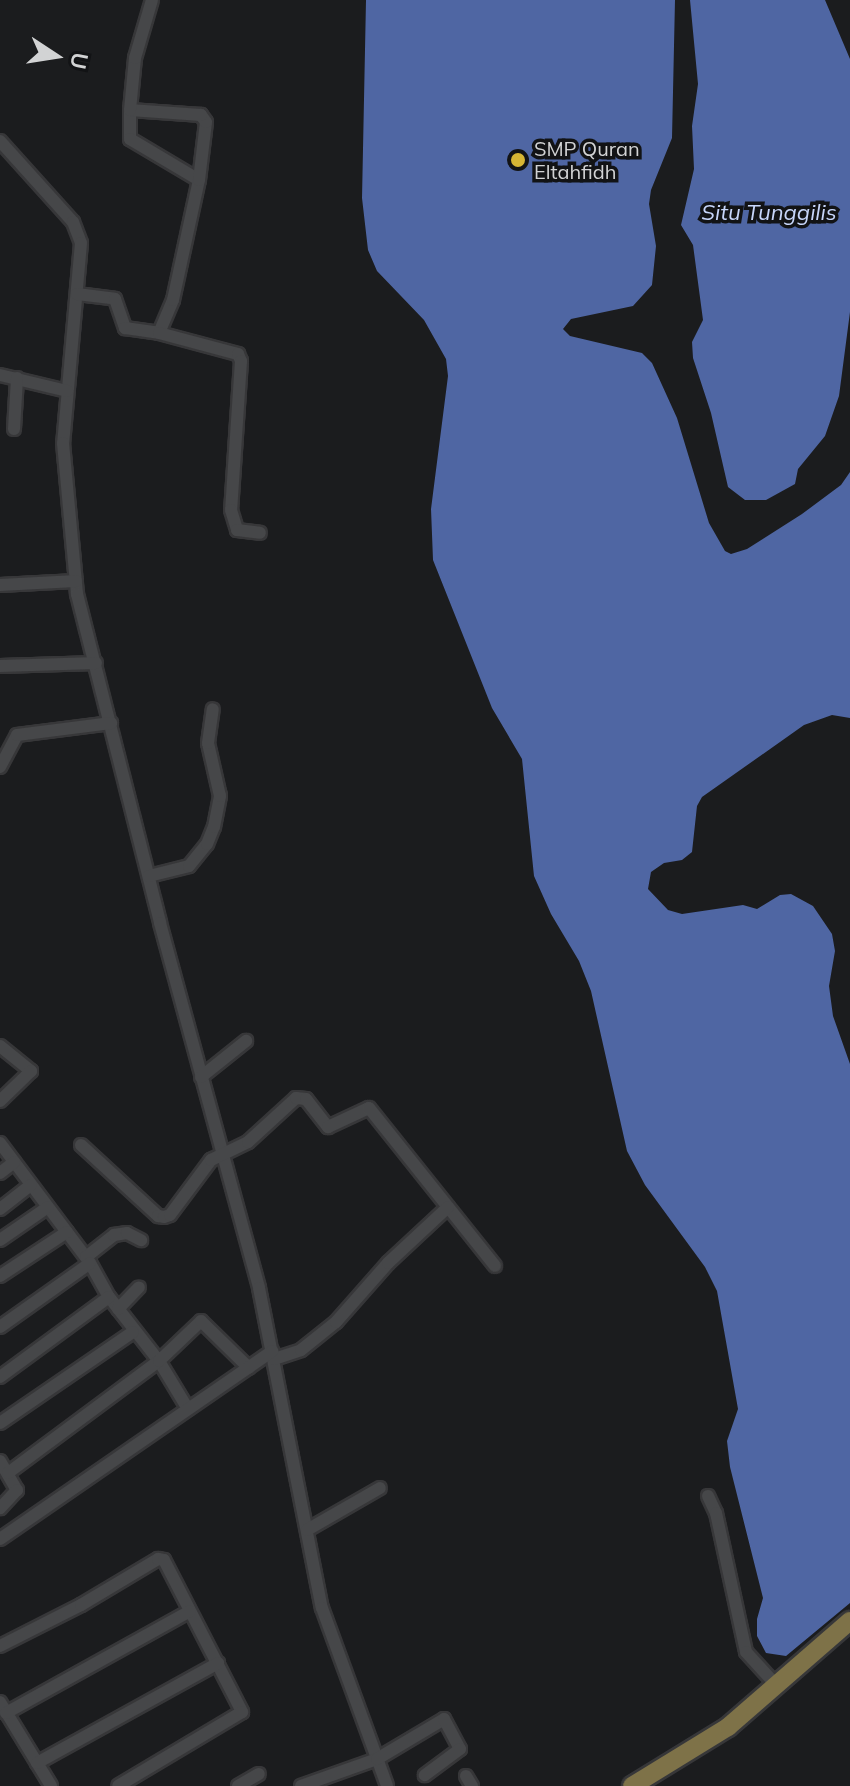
<!DOCTYPE html>
<html>
<head>
<meta charset="utf-8">
<style>
	body { margin:0 }
	#map { position:relative; width:850px; height:1786px; overflow:hidden; background:#1b1c1e; font-family:Mulish,sans-serif }
	div>[style] { position:absolute }
	[style*='--x'] { left:calc(var(--x)*1px); top:calc(var(--y)*1px); width:calc(var(--w)*1px); rotate:calc(var(--a)*1deg) }
	.water>* { inset:0; background:#4f66a3 }
	.roads { filter:drop-shadow(2px 0 #373739) drop-shadow(-2px 0 #373739) drop-shadow(0 2px #373739) drop-shadow(0 -2px #373739) }
	.street>* { height:12px; margin:-6px; padding:0 6px; transform-origin:6px; border-radius:6px; background:#464749 }
	.primary>* { height:18px; margin:-9px; padding:0 9px; transform-origin:9px; border-radius:9px; background:#7e7248 }
	.dots>* { width:22px; height:22px; translate:-50% -50%; box-sizing:border-box; border:4px solid #121315; border-radius:50% }
	span { translate:-50% -50%; white-space:nowrap; text-align:center; line-height:1.15; -webkit-text-stroke:7px #121315; paint-order:stroke }
	.poi-label { font-size:20px; color:#d2d3d4 }
	.left { translate:0 -50%; text-align:left }
	.water-label { font-size:22px; color:#c7d6fa; font-style:italic }
	.north { position:absolute; left:16px; top:16px; width:80px; height:80px; -webkit-text-stroke:6px #121315; paint-order:stroke; rotate:102deg; font-size:22px; font-weight:700; line-height:32px; text-align:center; color:#d2d3d4 }
	.north::after { content:''; display:block; margin:auto; width:28px; height:36px; background:#d2d3d4; clip-path:polygon(50% 0,100% 100%,50% 72%,0 100%) }
</style>
</head>
<body>
<div id="map">
	<div class="water">
		<div style="clip-path:polygon(366px 0,675px 0,672px 138px,651px 190px,649px 204px,656px 246px,652px 285px,633px 306px,571px 319px,563px 329px,570px 336px,642px 353px,652px 363px,677px 418px,709px 523px,725px 551px,731px 554px,747px 549px,802px 514px,841px 485px,850px 472px,850px 718px,832px 715px,804px 725px,702px 797px,697px 806px,692px 852px,682px 860px,664px 863px,651px 872px,648px 889px,668px 910px,682px 914px,743px 905px,757px 909px,780px 895px,791px 894px,813px 906px,832px 934px,835px 951px,829px 986px,833px 1016px,850px 1064px,850px 1603px,786px 1656px,766px 1653px,757px 1636px,757px 1619px,763px 1598px,730px 1467px,727px 1441px,738px 1409px,717px 1291px,705px 1267px,645px 1185px,627px 1151px,591px 991px,579px 961px,551px 914px,534px 876px,522px 759px,492px 708px,433px 560px,431px 509px,448px 376px,446px 359px,424px 320px,377px 271px,368px 250px,362px 198px)"></div>
		<div style="clip-path:polygon(690px 0,825px 0,850px 59px,850px 312px,839px 396px,825px 436px,798px 469px,795px 484px,766px 500px,745px 500px,728px 487px,711px 413px,693px 358px,692px 342px,703px 320px,693px 245px,681px 225px,694px 169px,692px 126px,698px 84px)"></div>
	</div>
	<div class="roads">
		<div class="street">
			<div style="--x:130;--y:110;--w:29;--a:90"></div>
			<div style="--x:130;--y:139;--w:80;--a:30.7"></div>
			<div style="--x:0;--y:141;--w:109;--a:48"></div>
			<div style="--x:73;--y:222;--w:22;--a:69"></div>
			<div style="--x:81;--y:243;--w:201;--a:95.1"></div>
			<div style="--x:63;--y:443;--w:152;--a:84.7"></div>
			<div style="--x:77;--y:594;--w:339;--a:75.8"></div>
			<div style="--x:160;--y:923;--w:378;--a:74.8"></div>
			<div style="--x:259;--y:1288;--w:326;--a:78.9"></div>
			<div style="--x:322;--y:1608;--w:189;--a:69.9"></div>
			<div style="--x:77;--y:294;--w:38;--a:7"></div>
			<div style="--x:115;--y:299;--w:31;--a:71"></div>
			<div style="--x:125;--y:328;--w:34;--a:8"></div>
			<div style="--x:159;--y:333;--w:36;--a:-67"></div>
			<div style="--x:173;--y:300;--w:123;--a:-77.8"></div>
			<div style="--x:199;--y:180;--w:58;--a:-83.1"></div>
			<div style="--x:206;--y:122;--w:9;--a:-126"></div>
			<div style="--x:201;--y:115;--w:71;--a:-176"></div>
			<div style="--x:130;--y:110;--w:52;--a:-84.5"></div>
			<div style="--x:135;--y:58;--w:60;--a:-73.7"></div>
			<div style="--x:159;--y:333;--w:82;--a:14.9"></div>
			<div style="--x:238;--y:354;--w:8;--a:67"></div>
			<div style="--x:241;--y:361;--w:149;--a:93.8"></div>
			<div style="--x:231;--y:510;--w:21;--a:73"></div>
			<div style="--x:237;--y:530;--w:23;--a:7"></div>
			<div style="--x:0;--y:375;--w:69;--a:13.4"></div>
			<div style="--x:14;--y:429;--w:51;--a:-86.6"></div>
			<div style="--x:0;--y:585;--w:76;--a:-3"></div>
			<div style="--x:0;--y:666;--w:96;--a:-1.8"></div>
			<div style="--x:0;--y:767;--w:36;--a:-62"></div>
			<div style="--x:17;--y:735;--w:95;--a:-7.3"></div>
			<div style="--x:149;--y:876;--w:41;--a:-14"></div>
			<div style="--x:189;--y:866;--w:28;--a:-51"></div>
			<div style="--x:207;--y:844;--w:18;--a:-68"></div>
			<div style="--x:214;--y:827;--w:32;--a:-79"></div>
			<div style="--x:220;--y:796;--w:54;--a:-102.8"></div>
			<div style="--x:208;--y:743;--w:34;--a:-82"></div>
			<div style="--x:0;--y:1046;--w:40;--a:39"></div>
			<div style="--x:31;--y:1071;--w:43;--a:135.9"></div>
			<div style="--x:201;--y:1077;--w:58;--a:-38.7"></div>
			<div style="--x:0;--y:1143;--w:150;--a:53.1"></div>
			<div style="--x:90;--y:1263;--w:39;--a:61"></div>
			<div style="--x:109;--y:1297;--w:81;--a:52"></div>
			<div style="--x:159;--y:1361;--w:56;--a:58.9"></div>
			<div style="--x:81;--y:1145;--w:105;--a:42.7"></div>
			<div style="--x:158;--y:1216;--w:6;--a:9"></div>
			<div style="--x:164;--y:1217;--w:6;--a:-18"></div>
			<div style="--x:170;--y:1215;--w:69;--a:-53.3"></div>
			<div style="--x:211;--y:1160;--w:41;--a:-25.9"></div>
			<div style="--x:248;--y:1142;--w:65;--a:-42.5"></div>
			<div style="--x:296;--y:1098;--w:10;--a:6"></div>
			<div style="--x:306;--y:1099;--w:36;--a:52"></div>
			<div style="--x:328;--y:1127;--w:45;--a:-24.9"></div>
			<div style="--x:369;--y:1108;--w:202;--a:51.4"></div>
			<div style="--x:0;--y:1173;--w:18;--a:-38"></div>
			<div style="--x:0;--y:1209;--w:39;--a:-38"></div>
			<div style="--x:0;--y:1240;--w:58;--a:-34.5"></div>
			<div style="--x:86;--y:1257;--w:36;--a:-38"></div>
			<div style="--x:114;--y:1235;--w:13;--a:-9"></div>
			<div style="--x:127;--y:1233;--w:16;--a:27"></div>
			<div style="--x:0;--y:1276;--w:80;--a:-33.3"></div>
			<div style="--x:118;--y:1309;--w:30;--a:-46"></div>
			<div style="--x:0;--y:1327;--w:110;--a:-35.4"></div>
			<div style="--x:274;--y:1359;--w:28;--a:-18"></div>
			<div style="--x:301;--y:1350;--w:45;--a:-38.7"></div>
			<div style="--x:336;--y:1322;--w:79;--a:-48.6"></div>
			<div style="--x:388;--y:1263;--w:82;--a:-43"></div>
			<div style="--x:0;--y:1377;--w:135;--a:-36.3"></div>
			<div style="--x:0;--y:1423;--w:161;--a:-34.4"></div>
			<div style="--x:0;--y:1461;--w:34;--a:60"></div>
			<div style="--x:17;--y:1490;--w:25;--a:133"></div>
			<div style="--x:8;--y:1473;--w:188;--a:-36.6"></div>
			<div style="--x:159;--y:1361;--w:58;--a:-43.6"></div>
			<div style="--x:201;--y:1321;--w:67;--a:44.4"></div>
			<div style="--x:708;--y:1496;--w:19;--a:65"></div>
			<div style="--x:716;--y:1513;--w:142;--a:77.8"></div>
			<div style="--x:746;--y:1652;--w:46;--a:47.6"></div>
			<div style="--x:307;--y:1530;--w:84;--a:-29.9"></div>
			<div style="--x:0;--y:1539;--w:331;--a:-34.6"></div>
			<div style="--x:0;--y:1646;--w:91;--a:-26.8"></div>
			<div style="--x:81;--y:1605;--w:90;--a:-30.9"></div>
			<div style="--x:158;--y:1559;--w:6;--a:9"></div>
			<div style="--x:164;--y:1560;--w:171;--a:62.8"></div>
			<div style="--x:242;--y:1712;--w:144;--a:149.2"></div>
			<div style="--x:0;--y:1702;--w:98;--a:58.7"></div>
			<div style="--x:6;--y:1713;--w:210;--a:-29"></div>
			<div style="--x:37;--y:1763;--w:207;--a:-28.9"></div>
			<div style="--x:466;--y:1776;--w:12;--a:59"></div>
			<div style="--x:238;--y:1786;--w:24;--a:-30"></div>
			<div style="--x:301;--y:1786;--w:81;--a:-19.6"></div>
			<div style="--x:377;--y:1759;--w:78;--a:-30.8"></div>
			<div style="--x:444;--y:1719;--w:34;--a:62"></div>
			<div style="--x:460;--y:1749;--w:44;--a:143.4"></div>
		</div>
		<div class="primary">
			<div style="--x:632;--y:1786;--w:113;--a:-31.6"></div>
			<div style="--x:728;--y:1727;--w:162;--a:-41"></div>
		</div>
	</div>
	<div class="dots">
		<div style="left:518px;top:160px;background:#d6b534"></div>
	</div>
	<div class="poi-label">
		<span class="left" style="left:534px;top:160px">SMP Quran<br>Eltahfidh</span>
	</div>
	<div class="water-label">
		<span style="left:769px;top:213px">Situ Tunggilis</span>
	</div>
	<div class="north">U</div>
</div>
</body>
</html>
